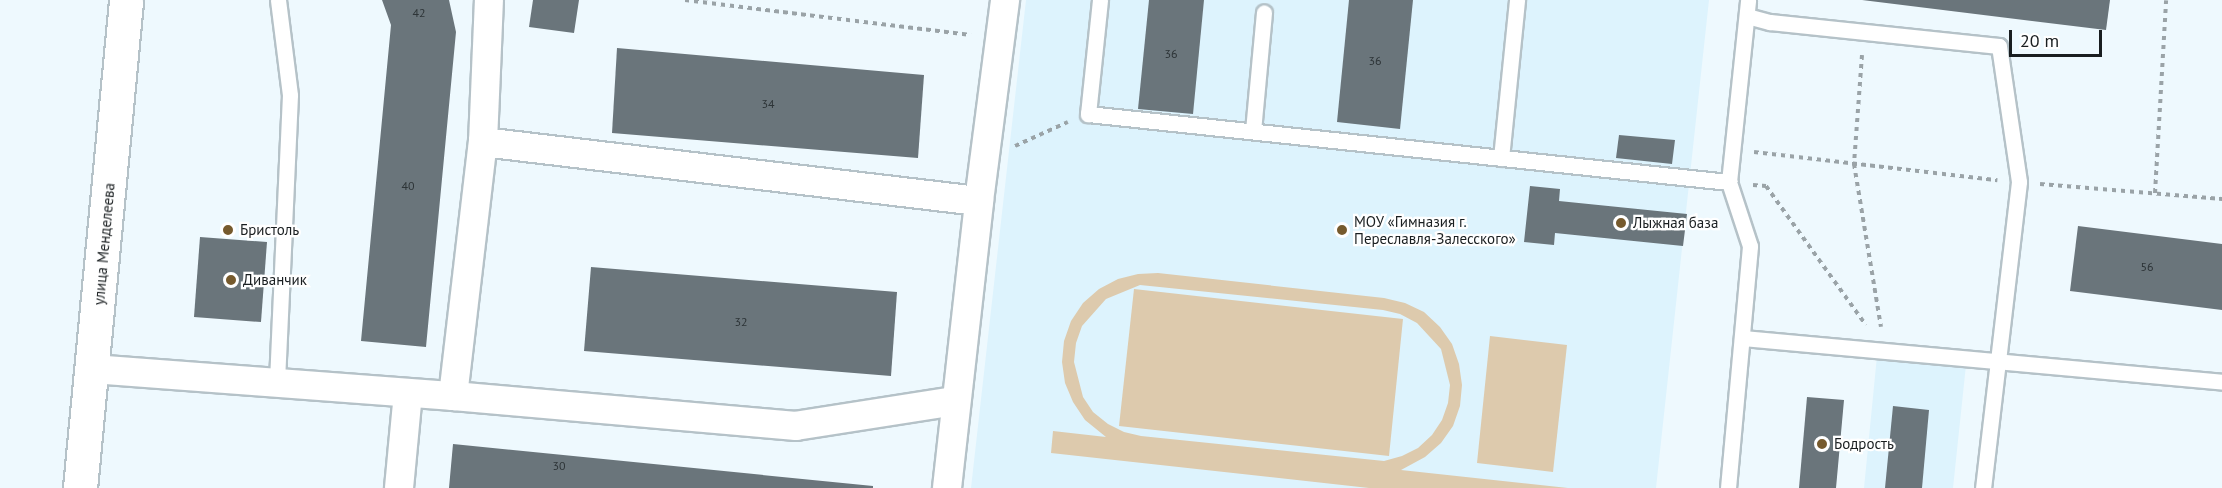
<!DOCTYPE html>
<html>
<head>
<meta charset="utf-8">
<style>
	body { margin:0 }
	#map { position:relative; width:2222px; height:488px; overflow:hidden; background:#eef9fe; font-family:"PT Sans",sans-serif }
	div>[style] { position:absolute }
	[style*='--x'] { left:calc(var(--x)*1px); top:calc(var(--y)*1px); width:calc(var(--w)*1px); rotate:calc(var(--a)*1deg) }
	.built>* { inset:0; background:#ddf3fd }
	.green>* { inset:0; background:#ddcaad }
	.building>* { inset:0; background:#6a757b }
	.path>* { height:4px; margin-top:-2px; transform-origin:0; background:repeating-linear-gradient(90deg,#9aa3a7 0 4.5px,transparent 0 9px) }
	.roads { filter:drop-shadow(2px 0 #b5c2c8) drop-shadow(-2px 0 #b5c2c8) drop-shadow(0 2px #b5c2c8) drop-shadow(0 -2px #b5c2c8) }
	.lane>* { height:15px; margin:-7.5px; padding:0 7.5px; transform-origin:7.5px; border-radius:7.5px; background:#fff }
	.street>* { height:28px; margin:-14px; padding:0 14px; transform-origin:14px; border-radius:14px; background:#fff }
	.secondary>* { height:33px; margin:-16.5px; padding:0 16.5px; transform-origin:16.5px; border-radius:16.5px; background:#fff }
	.dots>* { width:16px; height:16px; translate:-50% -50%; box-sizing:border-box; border:3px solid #fff; border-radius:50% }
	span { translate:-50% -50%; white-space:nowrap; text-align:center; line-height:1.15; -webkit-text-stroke:4.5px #fff; paint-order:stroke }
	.number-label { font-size:12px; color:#2d3437 }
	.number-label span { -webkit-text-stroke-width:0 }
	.poi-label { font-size:15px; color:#191e20 }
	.left { translate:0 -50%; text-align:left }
	.street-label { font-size:15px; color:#191e20 }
	.scale { position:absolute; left:2009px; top:30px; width:93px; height:27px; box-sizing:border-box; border:3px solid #191e20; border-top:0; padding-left:8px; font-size:18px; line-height:21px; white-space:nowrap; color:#191e20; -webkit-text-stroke:4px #fff; paint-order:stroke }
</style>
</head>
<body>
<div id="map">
	<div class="built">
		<div style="clip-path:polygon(1026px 0,1709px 0,1656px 488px,971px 488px)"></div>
		<div style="clip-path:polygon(1877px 356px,1966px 365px,1953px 488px,1864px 488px)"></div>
	</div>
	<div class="green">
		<div style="clip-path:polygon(evenodd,1158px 273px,1384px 298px,1405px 303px,1424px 312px,1440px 327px,1452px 344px,1459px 364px,1462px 385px,1460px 406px,1453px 426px,1441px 443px,1425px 457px,1401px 470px,1568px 488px,1369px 488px,1051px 453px,1053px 431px,1106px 437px,1085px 420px,1073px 402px,1065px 383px,1062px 362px,1064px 341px,1071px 321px,1083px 303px,1099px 289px,1118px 279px,1138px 274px,1158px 273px,1140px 285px,1383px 310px,1400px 314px,1417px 323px,1441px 349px,1450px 385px,1448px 403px,1442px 420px,1432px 435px,1418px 448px,1402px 456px,1384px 461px,1141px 436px,1124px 432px,1108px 424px,1093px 412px,1083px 397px,1074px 362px,1076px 343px,1082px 326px,1106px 299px,1140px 285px)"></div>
		<div style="clip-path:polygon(1134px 289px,1403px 319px,1389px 456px,1119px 426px)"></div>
		<div style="clip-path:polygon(1490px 336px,1567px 345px,1553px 472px,1477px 463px)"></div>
	</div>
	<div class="building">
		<div style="clip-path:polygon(382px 0,449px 0,456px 32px,426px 347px,361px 341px,391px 25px)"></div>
		<div style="clip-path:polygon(533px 0,579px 0,574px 33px,529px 27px)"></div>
		<div style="clip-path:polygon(1149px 0,1204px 0,1193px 114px,1138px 109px)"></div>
		<div style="clip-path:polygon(1349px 0,1413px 0,1400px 129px,1337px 122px)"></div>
		<div style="clip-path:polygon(1862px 0,2110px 0,2106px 30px)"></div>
		<div style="clip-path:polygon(617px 48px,924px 75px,918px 158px,612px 133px)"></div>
		<div style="clip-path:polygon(1619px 135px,1675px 140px,1672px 164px,1616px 158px)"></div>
		<div style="clip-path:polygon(1530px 186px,1560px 189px,1559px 201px,1687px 214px,1683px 246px,1555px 233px,1554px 245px,1524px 242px)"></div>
		<div style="clip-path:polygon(2078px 226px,2222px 244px,2222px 310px,2070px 291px)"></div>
		<div style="clip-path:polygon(200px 237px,267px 242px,261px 322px,194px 317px)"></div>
		<div style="clip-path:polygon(591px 267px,897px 292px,891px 376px,584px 351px)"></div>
		<div style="clip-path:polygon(1807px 397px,1844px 400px,1836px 488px,1799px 488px)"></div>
		<div style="clip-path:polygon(1893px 406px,1929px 410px,1922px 488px,1885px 488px)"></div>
		<div style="clip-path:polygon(453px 444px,873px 486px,873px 488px,449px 488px)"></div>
	</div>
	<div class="path">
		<div style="--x:685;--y:0;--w:288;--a:7"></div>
		<div style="--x:1862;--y:55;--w:109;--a:94.2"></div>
		<div style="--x:1854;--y:164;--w:165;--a:80.6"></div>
		<div style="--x:1015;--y:146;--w:58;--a:-24.4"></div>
		<div style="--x:1754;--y:152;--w:245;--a:6.6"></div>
		<div style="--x:2040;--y:184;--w:183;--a:4.7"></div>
		<div style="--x:1753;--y:185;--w:13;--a:4"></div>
		<div style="--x:1766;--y:186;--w:171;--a:54.3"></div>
		<div style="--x:2155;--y:193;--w:193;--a:-86.7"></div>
	</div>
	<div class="roads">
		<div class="lane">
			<div style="--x:1100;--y:0;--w:115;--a:96"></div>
			<div style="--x:1088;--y:114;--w:645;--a:6.06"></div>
			<div style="--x:1747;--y:16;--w:24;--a:15"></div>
			<div style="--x:1770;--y:22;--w:230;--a:6"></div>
			<div style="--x:1999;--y:46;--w:137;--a:81.6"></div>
			<div style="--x:2019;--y:182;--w:308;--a:96.7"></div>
			<div style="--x:1253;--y:131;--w:119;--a:-84.7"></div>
			<div style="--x:1501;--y:158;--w:159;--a:-84.2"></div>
			<div style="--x:1742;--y:338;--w:482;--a:5.2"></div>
			<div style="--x:277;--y:381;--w:286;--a:-87.4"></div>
			<div style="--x:290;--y:95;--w:96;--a:-97.2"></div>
			<div style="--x:1728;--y:488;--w:243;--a:-84.8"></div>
			<div style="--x:1750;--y:246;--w:67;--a:-108.2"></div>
			<div style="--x:1729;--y:182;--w:183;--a:-84"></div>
		</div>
		<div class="street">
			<div style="--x:483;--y:142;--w:142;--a:-87.6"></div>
			<div style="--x:93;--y:369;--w:361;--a:4.3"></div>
			<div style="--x:955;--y:401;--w:161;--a:171.1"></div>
			<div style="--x:796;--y:426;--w:344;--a:-175"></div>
			<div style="--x:453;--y:396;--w:256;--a:-83.3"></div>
			<div style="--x:483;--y:142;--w:499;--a:6.8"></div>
			<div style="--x:399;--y:488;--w:95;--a:-84.6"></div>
			<div style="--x:947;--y:488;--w:289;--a:-83.6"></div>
			<div style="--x:979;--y:201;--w:203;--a:-82.6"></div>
		</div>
		<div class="secondary">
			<div style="--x:80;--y:488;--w:490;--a:-84.6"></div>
		</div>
	</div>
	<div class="dots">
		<div style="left:1621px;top:223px;background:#765a2d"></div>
		<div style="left:228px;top:230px;background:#765a2d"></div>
		<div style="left:1342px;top:230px;background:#765a2d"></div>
		<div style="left:231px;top:280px;background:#765a2d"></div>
		<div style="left:1822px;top:444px;background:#765a2d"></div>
	</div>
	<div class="number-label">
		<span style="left:419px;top:13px">42</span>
		<span style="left:1171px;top:54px">36</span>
		<span style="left:1375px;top:61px">36</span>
		<span style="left:768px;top:104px">34</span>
		<span style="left:408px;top:186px">40</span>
		<span style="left:2147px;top:267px">56</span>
		<span style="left:741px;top:322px">32</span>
		<span style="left:559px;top:466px">30</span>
	</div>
	<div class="poi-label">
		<span class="left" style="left:1354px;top:230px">МОУ «Гимназия г.<br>Переславля-Залесского»</span>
		<span class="left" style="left:1633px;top:223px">Лыжная база</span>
		<span class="left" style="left:240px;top:230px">Бристоль</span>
		<span class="left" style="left:243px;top:280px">Диванчик</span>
		<span class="left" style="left:1834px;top:444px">Бодрость</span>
	</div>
	<div class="street-label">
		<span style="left:104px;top:244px;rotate:-85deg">улица Менделеева</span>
	</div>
	<div class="scale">20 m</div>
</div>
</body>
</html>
